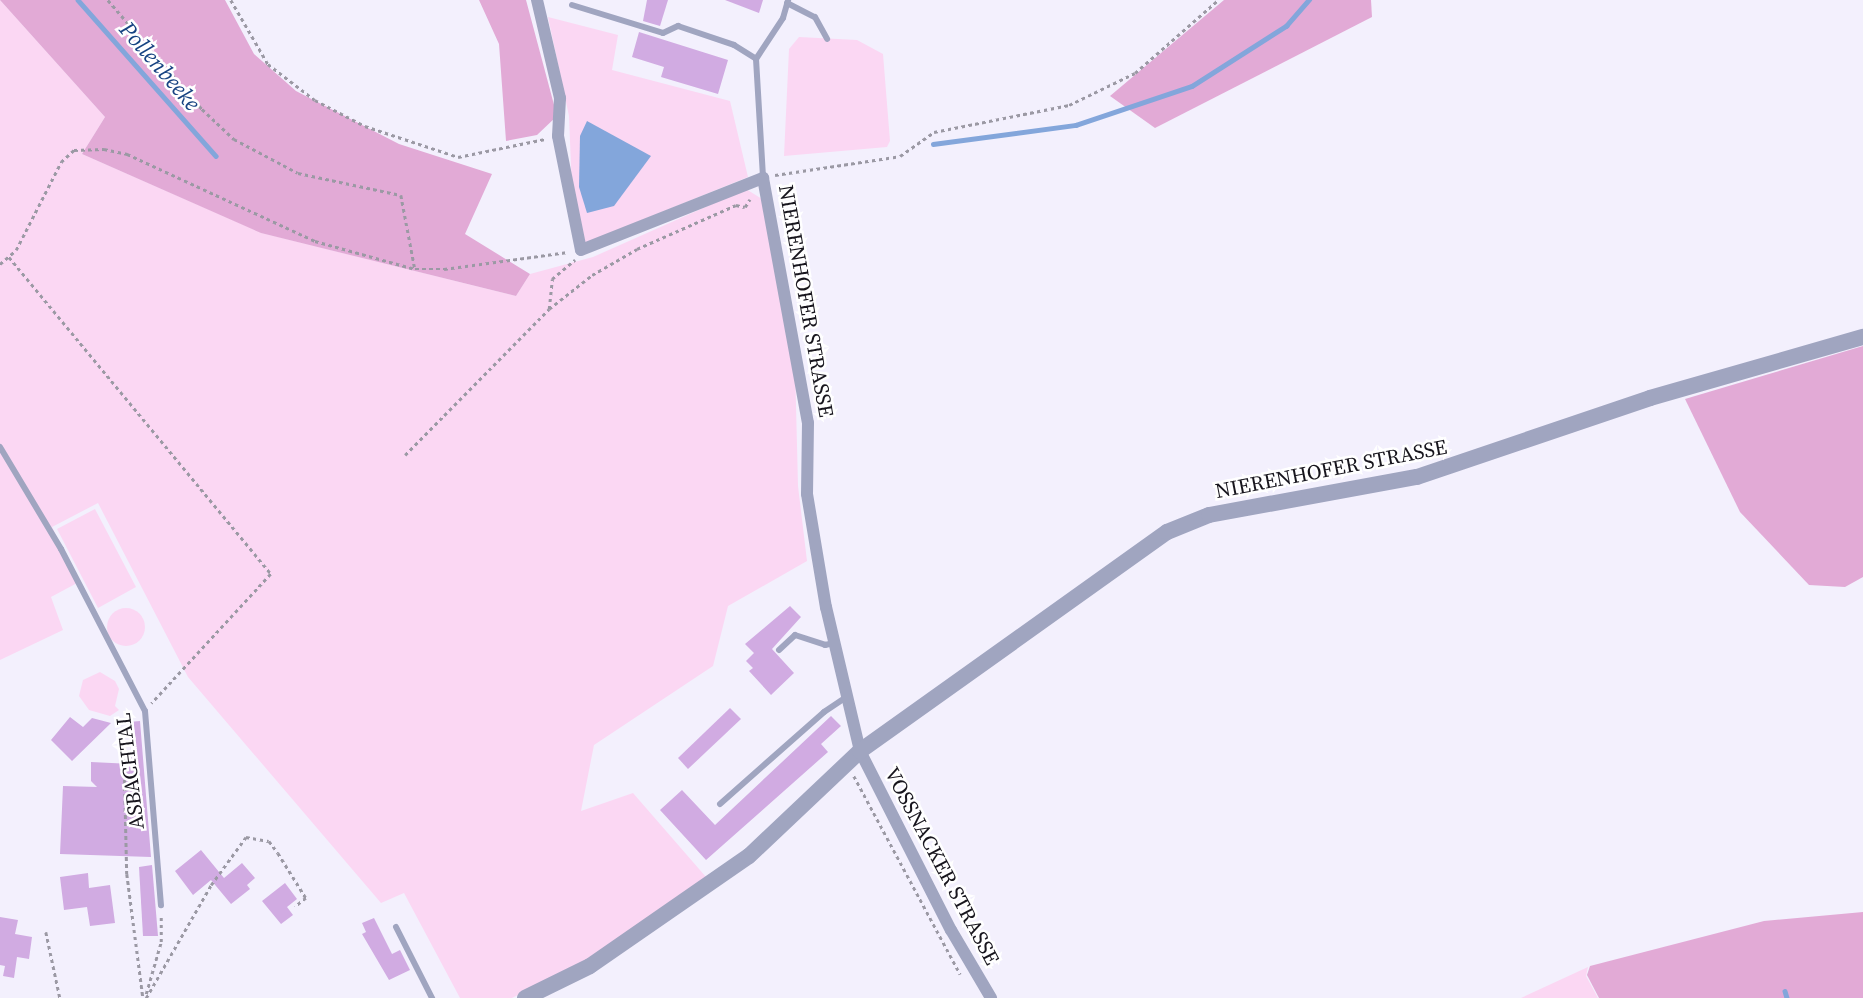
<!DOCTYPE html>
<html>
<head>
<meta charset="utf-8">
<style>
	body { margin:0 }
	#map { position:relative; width:1863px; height:998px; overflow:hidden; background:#f3f0fd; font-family:"Source Serif 4",serif }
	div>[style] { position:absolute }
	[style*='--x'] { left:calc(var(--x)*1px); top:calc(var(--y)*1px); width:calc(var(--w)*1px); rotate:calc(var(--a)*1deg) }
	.green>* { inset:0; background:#fbd7f3 }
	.round { border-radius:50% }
	.forest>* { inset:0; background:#e2aad6 }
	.water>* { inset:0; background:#83a6db }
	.stream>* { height:4.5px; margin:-2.25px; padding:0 2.25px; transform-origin:2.25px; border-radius:2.25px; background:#83a6db }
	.building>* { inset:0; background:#d1abe2 }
	.path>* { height:2.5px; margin-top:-1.25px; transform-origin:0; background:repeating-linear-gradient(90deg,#9b99a4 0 3.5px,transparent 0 7px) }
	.service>* { height:6px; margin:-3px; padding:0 3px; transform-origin:3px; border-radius:3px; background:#a0a5c0 }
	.minor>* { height:12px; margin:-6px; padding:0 6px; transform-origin:6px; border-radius:6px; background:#a0a5c0 }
	.tertiary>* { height:16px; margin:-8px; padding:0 8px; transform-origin:8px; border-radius:8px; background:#a0a5c0 }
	span { translate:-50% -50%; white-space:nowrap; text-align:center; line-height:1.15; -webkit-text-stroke:5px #fff; paint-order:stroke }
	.street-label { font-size:21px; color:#17151d }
	.water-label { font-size:23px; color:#174382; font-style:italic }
</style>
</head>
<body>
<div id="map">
	<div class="green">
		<div style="clip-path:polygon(0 0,105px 117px,82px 154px,262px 233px,516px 296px,530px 274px,593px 257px,746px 189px,762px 199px,795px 364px,798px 486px,807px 561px,728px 606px,713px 666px,594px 745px,581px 811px,633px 793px,706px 877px,587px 960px,512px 998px,460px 998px,404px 893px,381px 903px,188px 677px,98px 503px,52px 527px,79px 582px,51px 597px,63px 630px,0 660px)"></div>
		<div style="clip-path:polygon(548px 17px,618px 35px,612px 70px,730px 101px,748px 177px,583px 244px,572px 191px,569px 116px)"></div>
		<div style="clip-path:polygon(799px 37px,857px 40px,883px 54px,890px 141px,887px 147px,784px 156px,789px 49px)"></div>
		<div style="clip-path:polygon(95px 509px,136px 587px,98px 608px,57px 529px)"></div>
		<div class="round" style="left:107px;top:608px;width:38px;height:38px"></div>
		<div style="clip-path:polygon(100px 672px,115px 681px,119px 689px,115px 706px,119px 710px,110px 716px,89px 710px,79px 696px,83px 680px)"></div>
		<div style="clip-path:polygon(1588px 967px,1586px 976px,1598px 998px,1521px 998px)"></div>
	</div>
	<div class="forest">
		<div style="clip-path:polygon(0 0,225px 0,254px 54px,296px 91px,399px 144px,492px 174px,465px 234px,530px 274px,516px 296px,261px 233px,82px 154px,105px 117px)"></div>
		<div style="clip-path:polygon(479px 0,526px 0,557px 116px,537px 135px,506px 141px,499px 44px)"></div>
		<div style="clip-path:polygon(1224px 0,1371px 0,1372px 17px,1155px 128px,1110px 96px)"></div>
		<div style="clip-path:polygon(1863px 346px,1863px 577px,1845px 587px,1809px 585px,1740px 512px,1685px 399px)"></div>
		<div style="clip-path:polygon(1863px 912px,1863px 998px,1599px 998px,1587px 975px,1590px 966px,1764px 921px)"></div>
	</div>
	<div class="water">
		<div style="clip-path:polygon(587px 121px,651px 156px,614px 206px,587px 213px,579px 187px,580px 136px)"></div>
	</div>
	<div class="stream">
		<div style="--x:78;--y:0;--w:208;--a:48.5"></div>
		<div style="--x:933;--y:144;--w:144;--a:-7.6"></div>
		<div style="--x:1076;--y:125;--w:122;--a:-18.6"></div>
		<div style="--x:1192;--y:86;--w:112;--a:-32.6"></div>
		<div style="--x:1286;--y:26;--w:35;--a:-49"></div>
		<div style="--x:1785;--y:991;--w:7;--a:74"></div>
	</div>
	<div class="building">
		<div style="clip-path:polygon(647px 0,668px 0,660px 26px,643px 21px)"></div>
		<div style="clip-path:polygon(725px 0,763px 0,759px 13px)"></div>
		<div style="clip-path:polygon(639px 32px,728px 60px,718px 94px,661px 77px,664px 67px,632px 57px)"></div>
		<div style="clip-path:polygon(790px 606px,801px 617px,772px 649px,794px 673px,771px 695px,749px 671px,753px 668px,746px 661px,754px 653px,745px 644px)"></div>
		<div style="clip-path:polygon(730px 708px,741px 719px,688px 769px,678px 758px)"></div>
		<div style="clip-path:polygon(831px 716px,841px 726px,821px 744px,828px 752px,706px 860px,660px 810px,682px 790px,715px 825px)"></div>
		<div style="clip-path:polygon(70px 717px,83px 727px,92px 718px,111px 723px,72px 761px,51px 740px)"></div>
		<div style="clip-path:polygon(140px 721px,151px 857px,60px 854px,63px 786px,97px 787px,91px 781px,91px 762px,132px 764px,129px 722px)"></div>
		<div style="clip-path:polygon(201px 850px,224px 878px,242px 863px,255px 878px,247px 885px,250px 889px,231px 904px,211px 880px,193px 895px,175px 871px)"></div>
		<div style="clip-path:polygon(152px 865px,158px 936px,143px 936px,139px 867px)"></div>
		<div style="clip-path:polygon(88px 873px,89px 888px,110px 885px,115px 923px,90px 926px,87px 907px,64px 910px,60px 877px)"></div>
		<div style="clip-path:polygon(285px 883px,297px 899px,287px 907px,293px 915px,281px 924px,262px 901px)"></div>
		<div style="clip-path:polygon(0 917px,18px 920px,15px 934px,32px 937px,29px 959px,17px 957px,14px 978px,3px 976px,5px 966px,0 965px)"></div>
		<div style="clip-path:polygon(374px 918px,392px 954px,400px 950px,410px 970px,389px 980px,362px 934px,366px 932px,362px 923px)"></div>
	</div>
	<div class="path">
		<div style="--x:108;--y:0;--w:144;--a:49.2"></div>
		<div style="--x:202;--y:109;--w:44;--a:43.2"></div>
		<div style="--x:234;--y:139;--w:72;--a:28"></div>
		<div style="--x:298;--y:173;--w:105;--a:12.1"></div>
		<div style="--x:401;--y:195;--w:75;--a:79.3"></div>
		<div style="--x:415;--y:269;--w:29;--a:0"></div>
		<div style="--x:444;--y:269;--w:125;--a:-7.8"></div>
		<div style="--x:231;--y:0;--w:74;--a:60"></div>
		<div style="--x:268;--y:64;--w:59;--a:37.5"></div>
		<div style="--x:315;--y:100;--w:56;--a:27.5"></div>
		<div style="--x:365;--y:126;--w:98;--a:18.4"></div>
		<div style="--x:458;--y:157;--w:89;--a:-11.7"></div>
		<div style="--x:775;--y:175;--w:126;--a:-8.6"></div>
		<div style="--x:900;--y:156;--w:42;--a:-35.2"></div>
		<div style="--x:934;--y:132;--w:138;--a:-11.3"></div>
		<div style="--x:1069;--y:105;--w:73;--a:-25.9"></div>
		<div style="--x:1135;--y:73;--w:111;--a:-41.3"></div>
		<div style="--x:9;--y:257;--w:411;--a:50.4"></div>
		<div style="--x:271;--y:574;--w:176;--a:132.7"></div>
		<div style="--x:0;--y:264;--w:21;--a:-41"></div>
		<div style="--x:16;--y:250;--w:99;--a:-62.9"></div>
		<div style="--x:61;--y:162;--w:18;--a:-43"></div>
		<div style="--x:74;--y:150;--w:30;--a:-2"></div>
		<div style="--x:104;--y:149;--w:24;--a:12"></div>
		<div style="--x:127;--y:154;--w:207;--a:24.8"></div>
		<div style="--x:315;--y:241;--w:104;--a:15.6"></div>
		<div style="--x:549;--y:309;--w:55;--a:-38.3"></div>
		<div style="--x:592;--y:275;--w:52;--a:-30"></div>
		<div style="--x:637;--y:249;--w:108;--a:-24"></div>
		<div style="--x:736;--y:205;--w:9;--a:13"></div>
		<div style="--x:745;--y:207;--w:9;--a:-58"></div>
		<div style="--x:405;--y:455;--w:205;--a:-45.4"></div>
		<div style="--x:549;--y:309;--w:30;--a:-84"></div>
		<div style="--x:552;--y:279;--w:30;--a:-40"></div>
		<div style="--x:124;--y:745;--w:129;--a:88.7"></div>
		<div style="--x:127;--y:874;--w:125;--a:82.6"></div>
		<div style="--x:854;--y:776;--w:225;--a:61.8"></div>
		<div style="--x:46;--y:932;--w:67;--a:78"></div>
		<div style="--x:146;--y:994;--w:54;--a:-73.9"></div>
		<div style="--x:161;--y:942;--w:27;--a:-90"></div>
		<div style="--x:146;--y:998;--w:130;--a:-60.1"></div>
		<div style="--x:211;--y:885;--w:59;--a:-53.9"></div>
		<div style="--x:246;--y:837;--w:23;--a:10"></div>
		<div style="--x:269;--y:841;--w:15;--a:53"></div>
		<div style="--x:278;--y:853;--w:53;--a:58.1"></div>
		<div style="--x:306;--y:898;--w:14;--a:141"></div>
	</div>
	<div class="service">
		<div style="--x:787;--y:3;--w:31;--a:27"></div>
		<div style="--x:815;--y:17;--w:25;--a:61"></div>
		<div style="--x:572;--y:5;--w:95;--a:17.1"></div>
		<div style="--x:663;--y:33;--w:17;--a:-25"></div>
		<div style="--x:678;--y:26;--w:59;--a:18.7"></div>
		<div style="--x:734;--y:45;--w:26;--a:32"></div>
		<div style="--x:756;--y:59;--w:119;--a:86.6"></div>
		<div style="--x:756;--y:59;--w:49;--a:-56.6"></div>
		<div style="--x:783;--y:18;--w:19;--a:-74"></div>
		<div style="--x:0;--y:447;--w:119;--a:59.1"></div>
		<div style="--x:61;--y:549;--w:182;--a:62.6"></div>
		<div style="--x:145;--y:711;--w:195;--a:85.3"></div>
		<div style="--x:779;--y:650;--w:22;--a:-43"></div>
		<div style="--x:795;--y:635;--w:32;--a:18"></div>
		<div style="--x:825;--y:645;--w:9;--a:-13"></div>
		<div style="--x:720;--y:804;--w:139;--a:-41.5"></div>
		<div style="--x:824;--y:712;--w:27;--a:-34"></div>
		<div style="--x:396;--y:927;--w:80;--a:63.1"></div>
	</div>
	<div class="minor">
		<div style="--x:537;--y:0;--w:101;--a:76.8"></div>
		<div style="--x:560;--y:98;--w:38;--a:93"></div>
		<div style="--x:558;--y:136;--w:116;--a:78.6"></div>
		<div style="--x:581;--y:250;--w:196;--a:-21.6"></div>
		<div style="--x:763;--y:178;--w:249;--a:79.6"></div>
		<div style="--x:808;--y:423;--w:71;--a:90.8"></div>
		<div style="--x:807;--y:494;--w:115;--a:80.5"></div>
		<div style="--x:826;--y:607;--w:148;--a:76.7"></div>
		<div style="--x:860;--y:751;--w:201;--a:63.1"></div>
		<div style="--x:951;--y:930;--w:79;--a:59.5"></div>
	</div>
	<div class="tertiary">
		<div style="--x:525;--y:998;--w:72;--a:-26.2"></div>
		<div style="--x:590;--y:966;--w:193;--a:-34.7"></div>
		<div style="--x:749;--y:856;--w:153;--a:-43.4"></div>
		<div style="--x:860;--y:751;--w:377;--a:-35.5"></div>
		<div style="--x:1167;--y:532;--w:45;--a:-22"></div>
		<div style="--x:1209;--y:515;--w:211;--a:-10.4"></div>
		<div style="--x:1417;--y:477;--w:246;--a:-18.7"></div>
		<div style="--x:1650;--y:398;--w:222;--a:-16"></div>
	</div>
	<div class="street-label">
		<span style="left:806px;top:301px;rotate:80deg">NIERENHOFER STRASSE</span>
		<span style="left:1331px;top:469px;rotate:-11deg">NIERENHOFER STRASSE</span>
		<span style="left:130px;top:771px;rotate:-97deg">ASBACHTAL</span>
		<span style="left:942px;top:866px;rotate:62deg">VOSSNACKER STRASSE</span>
	</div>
	<div class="water-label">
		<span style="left:160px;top:66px;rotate:49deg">Pollenbeeke</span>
	</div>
</div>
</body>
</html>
